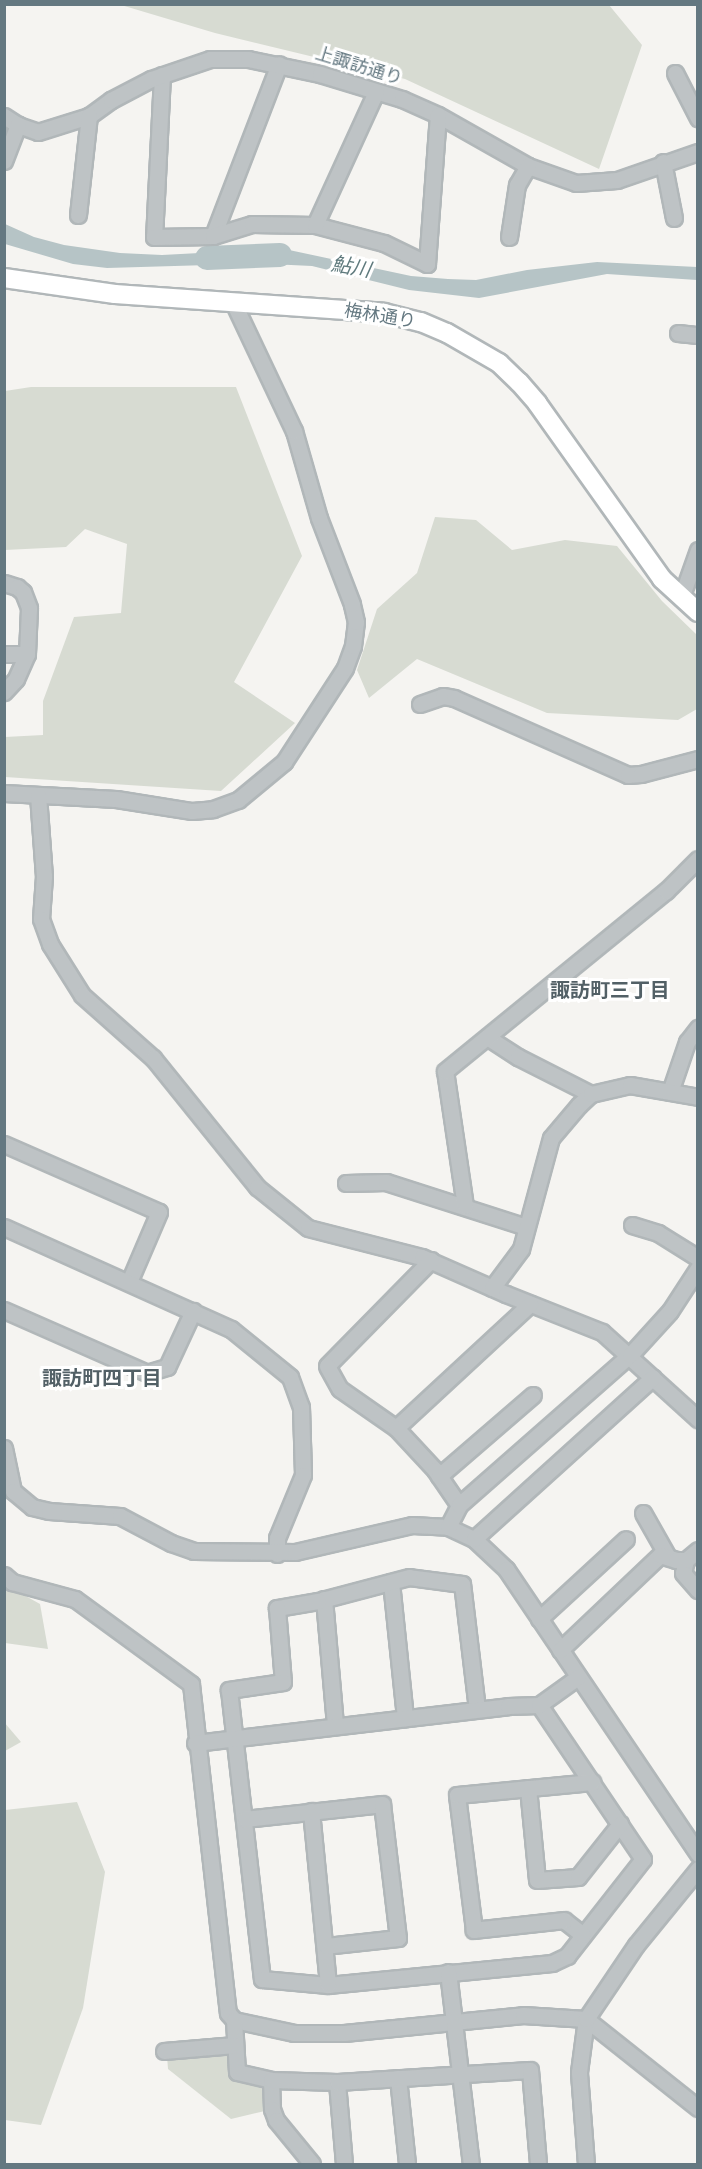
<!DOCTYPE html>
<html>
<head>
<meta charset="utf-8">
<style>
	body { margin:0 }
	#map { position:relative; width:702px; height:2169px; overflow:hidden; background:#f5f4f1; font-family:Roboto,"Noto Sans JP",sans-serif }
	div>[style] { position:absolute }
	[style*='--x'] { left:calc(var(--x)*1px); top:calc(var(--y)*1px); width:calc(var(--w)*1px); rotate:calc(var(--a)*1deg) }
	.green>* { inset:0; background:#d7dbd2 }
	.water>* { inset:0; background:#b6c4c6 }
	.river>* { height:24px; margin:-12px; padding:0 12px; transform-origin:12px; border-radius:12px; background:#b6c4c6 }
	.roads { filter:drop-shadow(2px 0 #b1b7b9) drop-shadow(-2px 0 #b1b7b9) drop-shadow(0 2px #b1b7b9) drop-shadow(0 -2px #b1b7b9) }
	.minor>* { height:15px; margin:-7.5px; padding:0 7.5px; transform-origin:7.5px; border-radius:7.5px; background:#bec3c5 }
	.major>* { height:18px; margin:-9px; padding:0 9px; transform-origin:9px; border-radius:9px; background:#fff }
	span { translate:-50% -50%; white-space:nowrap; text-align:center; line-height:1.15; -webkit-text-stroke:6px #fff; paint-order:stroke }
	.street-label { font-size:18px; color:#647881 }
	.water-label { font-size:20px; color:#607b7e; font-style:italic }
	.neighbourhood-label { font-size:20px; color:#526066; font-weight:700 }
	.frame { position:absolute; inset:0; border:6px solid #647881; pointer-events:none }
</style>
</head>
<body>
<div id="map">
	<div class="green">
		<div style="clip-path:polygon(121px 5px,609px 5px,642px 45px,599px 169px,405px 79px,215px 33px)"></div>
		<div style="clip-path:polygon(31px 387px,236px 387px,302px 556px,234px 682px,295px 723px,221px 791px,5px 777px,5px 737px,43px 735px,43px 701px,74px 617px,121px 613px,127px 544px,85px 529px,66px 547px,5px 550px,5px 391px)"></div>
		<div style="clip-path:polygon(435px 517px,476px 520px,512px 550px,565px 540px,617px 546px,662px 601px,697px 635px,697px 709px,678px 720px,547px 713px,417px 659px,369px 698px,357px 670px,377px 609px,417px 573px)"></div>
		<div style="clip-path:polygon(4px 1584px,40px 1604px,48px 1649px,5px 1643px)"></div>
		<div style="clip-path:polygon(4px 1722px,21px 1742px,5px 1751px,4px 1751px)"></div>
		<div style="clip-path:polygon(77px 1802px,105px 1872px,83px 2008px,41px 2125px,5px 2120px,5px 1810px)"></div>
		<div style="clip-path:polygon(228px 2051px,261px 2083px,265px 2111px,231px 2119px,168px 2069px,167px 2056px)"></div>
	</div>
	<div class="water">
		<div style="clip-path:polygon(5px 224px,34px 237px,64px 245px,120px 253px,162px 255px,237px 251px,242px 264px,107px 268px,73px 264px,5px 244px)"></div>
		<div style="clip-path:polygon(275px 247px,411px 276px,448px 279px,476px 280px,527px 270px,597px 262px,697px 267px,697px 280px,607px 274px,479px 298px,409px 290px,312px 266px,251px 263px,245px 249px)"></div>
	</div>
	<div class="river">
		<div style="--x:207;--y:258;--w:73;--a:-2.4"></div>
	</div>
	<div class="roads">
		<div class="minor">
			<div style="--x:675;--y:73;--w:51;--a:62.9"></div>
			<div style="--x:162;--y:75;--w:162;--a:92.8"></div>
			<div style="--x:154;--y:237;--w:59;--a:-1"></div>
			<div style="--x:213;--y:236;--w:184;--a:-69"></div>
			<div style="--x:4;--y:116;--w:17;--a:33"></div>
			<div style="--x:18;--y:125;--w:21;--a:19"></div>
			<div style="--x:38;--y:132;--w:53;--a:-17.4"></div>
			<div style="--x:89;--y:116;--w:27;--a:-36"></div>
			<div style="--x:111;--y:100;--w:45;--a:-27.7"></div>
			<div style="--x:151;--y:79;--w:62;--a:-18.7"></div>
			<div style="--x:210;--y:59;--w:38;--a:0"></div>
			<div style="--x:248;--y:59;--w:74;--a:11.8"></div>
			<div style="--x:320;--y:74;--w:86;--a:17"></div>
			<div style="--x:402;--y:99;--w:39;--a:24"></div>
			<div style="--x:438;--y:115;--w:103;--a:29.5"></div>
			<div style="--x:528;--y:166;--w:51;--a:19.5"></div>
			<div style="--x:576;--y:183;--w:41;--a:-4.2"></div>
			<div style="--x:617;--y:180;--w:86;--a:-19.1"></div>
			<div style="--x:4;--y:161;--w:39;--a:-69"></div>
			<div style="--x:663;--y:162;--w:57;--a:78.9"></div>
			<div style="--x:78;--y:215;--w:100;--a:-83.7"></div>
			<div style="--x:315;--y:225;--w:71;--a:14.6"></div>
			<div style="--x:384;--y:243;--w:48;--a:26"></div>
			<div style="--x:427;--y:264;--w:149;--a:-85.8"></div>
			<div style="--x:213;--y:236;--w:41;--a:-17.1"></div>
			<div style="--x:252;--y:224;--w:63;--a:0.9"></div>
			<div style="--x:315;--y:225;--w:146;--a:-65.4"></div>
			<div style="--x:509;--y:237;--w:53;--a:-81.3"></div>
			<div style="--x:517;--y:185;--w:22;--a:-60"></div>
			<div style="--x:678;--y:333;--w:20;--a:6"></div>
			<div style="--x:4;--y:583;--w:14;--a:17"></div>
			<div style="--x:17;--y:587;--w:8;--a:40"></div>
			<div style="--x:23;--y:592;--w:17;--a:69"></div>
			<div style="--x:29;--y:608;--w:46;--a:92.5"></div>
			<div style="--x:27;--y:654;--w:27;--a:114"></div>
			<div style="--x:16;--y:679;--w:18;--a:133"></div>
			<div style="--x:681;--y:598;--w:51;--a:-70.5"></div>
			<div style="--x:4;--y:654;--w:23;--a:0"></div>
			<div style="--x:420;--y:704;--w:24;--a:-19"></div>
			<div style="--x:443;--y:696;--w:11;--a:10"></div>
			<div style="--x:454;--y:698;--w:190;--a:23.9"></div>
			<div style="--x:628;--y:775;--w:13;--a:-4"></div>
			<div style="--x:641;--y:774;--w:59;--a:-14.7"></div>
			<div style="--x:4;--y:793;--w:112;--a:3.1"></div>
			<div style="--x:116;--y:799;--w:77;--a:9"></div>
			<div style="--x:192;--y:811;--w:21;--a:-5"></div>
			<div style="--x:213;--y:809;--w:27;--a:-20"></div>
			<div style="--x:238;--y:800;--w:60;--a:-39.6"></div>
			<div style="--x:284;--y:762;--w:112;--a:-57"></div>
			<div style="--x:345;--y:668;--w:23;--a:-70"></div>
			<div style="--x:353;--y:646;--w:24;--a:-83"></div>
			<div style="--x:356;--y:622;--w:18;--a:-103"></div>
			<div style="--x:352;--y:604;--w:92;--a:-111"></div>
			<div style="--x:319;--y:518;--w:91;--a:-106"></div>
			<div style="--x:294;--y:431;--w:140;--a:-115.3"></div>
			<div style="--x:38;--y:795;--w:81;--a:85.8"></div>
			<div style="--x:44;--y:876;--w:43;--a:94"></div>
			<div style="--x:41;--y:919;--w:27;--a:70"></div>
			<div style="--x:50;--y:944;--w:60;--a:57.9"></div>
			<div style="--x:82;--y:995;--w:95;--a:41.6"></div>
			<div style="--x:153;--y:1058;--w:166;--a:51.1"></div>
			<div style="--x:257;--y:1187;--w:65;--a:38.8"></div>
			<div style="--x:308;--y:1228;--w:118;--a:14.3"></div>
			<div style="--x:422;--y:1257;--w:92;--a:23.8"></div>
			<div style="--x:506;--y:1294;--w:103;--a:21.6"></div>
			<div style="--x:602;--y:1332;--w:130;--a:42.2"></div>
			<div style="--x:487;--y:1037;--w:37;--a:33"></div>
			<div style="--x:518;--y:1057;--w:82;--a:26.9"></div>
			<div style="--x:670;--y:1092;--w:53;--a:-71.2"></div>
			<div style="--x:687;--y:1042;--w:18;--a:-52"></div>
			<div style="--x:4;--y:1144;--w:169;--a:23.7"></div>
			<div style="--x:159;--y:1212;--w:76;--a:113.2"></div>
			<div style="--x:346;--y:1183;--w:40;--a:-1.4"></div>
			<div style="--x:386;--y:1182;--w:147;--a:17.8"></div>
			<div style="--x:465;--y:1206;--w:136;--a:-98.4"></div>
			<div style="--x:445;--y:1071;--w:285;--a:-39.2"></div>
			<div style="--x:666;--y:891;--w:45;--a:-45"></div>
			<div style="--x:632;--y:1225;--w:27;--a:17"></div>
			<div style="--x:658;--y:1233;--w:47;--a:32"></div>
			<div style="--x:4;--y:1227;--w:249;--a:24.2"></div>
			<div style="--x:231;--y:1329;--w:76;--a:39.1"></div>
			<div style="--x:290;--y:1377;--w:32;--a:70"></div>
			<div style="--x:301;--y:1407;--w:68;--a:88.3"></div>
			<div style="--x:303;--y:1475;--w:68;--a:112.4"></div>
			<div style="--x:277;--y:1538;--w:16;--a:90"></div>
			<div style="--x:431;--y:1260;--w:148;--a:134.5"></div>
			<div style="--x:327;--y:1366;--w:26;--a:61"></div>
			<div style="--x:340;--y:1389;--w:68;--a:34.9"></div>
			<div style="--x:396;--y:1428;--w:183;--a:-42.8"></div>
			<div style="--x:492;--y:1288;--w:49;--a:-53.4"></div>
			<div style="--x:521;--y:1249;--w:115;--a:-74.9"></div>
			<div style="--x:551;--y:1138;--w:43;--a:-49.7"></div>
			<div style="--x:579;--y:1105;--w:16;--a:-43"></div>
			<div style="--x:591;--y:1094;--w:40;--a:-13"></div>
			<div style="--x:630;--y:1085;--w:69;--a:10"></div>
			<div style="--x:4;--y:1310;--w:156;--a:23.8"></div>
			<div style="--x:147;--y:1373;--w:21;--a:-17"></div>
			<div style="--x:167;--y:1367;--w:62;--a:-65.1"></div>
			<div style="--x:396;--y:1428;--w:57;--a:47.1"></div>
			<div style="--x:435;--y:1470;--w:42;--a:55.6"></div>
			<div style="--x:4;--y:1448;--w:44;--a:78.2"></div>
			<div style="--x:13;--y:1491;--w:25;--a:40"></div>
			<div style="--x:32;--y:1507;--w:17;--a:13"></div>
			<div style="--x:49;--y:1511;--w:71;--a:4"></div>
			<div style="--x:120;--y:1516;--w:58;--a:27.9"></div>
			<div style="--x:171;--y:1543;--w:24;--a:19"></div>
			<div style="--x:194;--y:1551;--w:101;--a:0.6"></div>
			<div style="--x:295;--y:1552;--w:120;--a:-13"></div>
			<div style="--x:412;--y:1525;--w:36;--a:3"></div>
			<div style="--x:448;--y:1527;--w:29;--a:25"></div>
			<div style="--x:474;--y:1539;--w:44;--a:43.2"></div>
			<div style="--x:506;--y:1569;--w:344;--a:56"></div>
			<div style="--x:439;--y:1476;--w:124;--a:-40.8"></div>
			<div style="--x:643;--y:1513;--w:51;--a:60.4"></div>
			<div style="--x:448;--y:1527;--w:25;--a:-63"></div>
			<div style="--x:459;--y:1505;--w:227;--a:-41.3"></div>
			<div style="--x:630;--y:1355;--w:59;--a:-47.7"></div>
			<div style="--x:670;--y:1311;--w:51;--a:-56.9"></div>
			<div style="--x:474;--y:1539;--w:241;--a:-42.1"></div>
			<div style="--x:698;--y:1550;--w:16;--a:140"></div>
			<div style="--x:686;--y:1560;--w:13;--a:103"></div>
			<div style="--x:683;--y:1573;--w:23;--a:49"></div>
			<div style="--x:4;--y:1575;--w:11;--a:41"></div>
			<div style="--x:12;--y:1582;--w:65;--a:15.1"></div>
			<div style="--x:75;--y:1599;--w:144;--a:36.2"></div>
			<div style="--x:191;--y:1684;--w:331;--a:83.6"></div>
			<div style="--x:228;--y:2013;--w:9;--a:49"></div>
			<div style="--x:234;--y:2020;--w:61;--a:12.2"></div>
			<div style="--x:294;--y:2033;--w:50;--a:0"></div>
			<div style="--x:344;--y:2033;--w:180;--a:-5.7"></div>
			<div style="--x:523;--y:2015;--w:63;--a:3.6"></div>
			<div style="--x:586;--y:2019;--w:143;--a:38.5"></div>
			<div style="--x:391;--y:1582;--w:137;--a:84.1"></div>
			<div style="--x:324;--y:1599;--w:127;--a:85"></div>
			<div style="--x:539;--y:1619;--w:118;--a:-42.6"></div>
			<div style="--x:560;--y:1650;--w:138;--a:-43.5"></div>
			<div style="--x:660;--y:1555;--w:17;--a:17"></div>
			<div style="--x:676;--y:1560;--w:10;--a:0"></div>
			<div style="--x:477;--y:1709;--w:126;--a:-96.8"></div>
			<div style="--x:462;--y:1584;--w:53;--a:-172.5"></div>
			<div style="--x:409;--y:1577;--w:94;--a:165.2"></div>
			<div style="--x:318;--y:1601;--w:42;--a:170.3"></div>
			<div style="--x:277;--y:1608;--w:74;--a:85.4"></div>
			<div style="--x:283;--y:1682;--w:55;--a:171.6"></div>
			<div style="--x:229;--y:1690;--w:291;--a:83.5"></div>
			<div style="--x:262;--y:1979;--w:66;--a:5.2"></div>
			<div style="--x:328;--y:1985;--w:225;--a:-5.6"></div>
			<div style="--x:552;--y:1963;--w:17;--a:-25"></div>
			<div style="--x:567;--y:1956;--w:123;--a:-51.9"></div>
			<div style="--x:643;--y:1859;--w:186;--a:-124"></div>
			<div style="--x:195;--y:1743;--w:315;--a:-6.7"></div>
			<div style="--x:508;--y:1706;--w:31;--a:-2"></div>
			<div style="--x:539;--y:1705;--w:48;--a:-35.7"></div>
			<div style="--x:528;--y:1788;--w:92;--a:84.4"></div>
			<div style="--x:537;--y:1880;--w:41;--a:-4.2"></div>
			<div style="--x:578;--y:1877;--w:68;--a:-51.6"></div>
			<div style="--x:311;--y:1811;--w:175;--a:84.4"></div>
			<div style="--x:245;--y:1819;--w:138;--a:-6.2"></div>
			<div style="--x:382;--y:1804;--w:135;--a:83.2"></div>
			<div style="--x:398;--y:1938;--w:72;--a:173.7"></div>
			<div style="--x:583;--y:1935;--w:24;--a:-142"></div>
			<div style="--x:564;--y:1920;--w:91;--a:173.7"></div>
			<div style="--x:474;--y:1930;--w:136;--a:-97.2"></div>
			<div style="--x:457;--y:1795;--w:136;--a:-5.5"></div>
			<div style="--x:448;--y:1972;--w:193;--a:83.2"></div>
			<div style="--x:234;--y:2020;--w:52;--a:86.7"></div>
			<div style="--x:237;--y:2072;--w:35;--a:13"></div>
			<div style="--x:271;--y:2080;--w:29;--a:88"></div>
			<div style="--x:272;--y:2109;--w:12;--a:70"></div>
			<div style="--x:276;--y:2120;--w:57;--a:50.7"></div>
			<div style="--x:164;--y:2051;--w:71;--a:-4.8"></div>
			<div style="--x:398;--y:2078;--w:86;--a:84"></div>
			<div style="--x:271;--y:2080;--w:66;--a:1.7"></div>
			<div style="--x:344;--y:2164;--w:82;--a:-94.9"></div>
			<div style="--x:337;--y:2082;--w:193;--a:-3.6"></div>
			<div style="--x:530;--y:2070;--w:94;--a:85.1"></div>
			<div style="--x:586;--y:2164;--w:92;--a:-94.4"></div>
			<div style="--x:579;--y:2072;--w:53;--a:-82.5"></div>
			<div style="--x:586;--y:2019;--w:89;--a:-56"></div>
			<div style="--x:636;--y:1945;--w:98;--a:-50.8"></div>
		</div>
		<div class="major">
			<div style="--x:4;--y:278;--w:112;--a:8.2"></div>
			<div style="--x:115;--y:294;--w:270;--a:4"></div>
			<div style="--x:384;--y:313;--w:38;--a:14"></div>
			<div style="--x:421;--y:322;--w:28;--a:23"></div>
			<div style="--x:447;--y:333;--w:60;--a:30"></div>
			<div style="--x:499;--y:363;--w:28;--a:44"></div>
			<div style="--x:519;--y:382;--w:28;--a:49"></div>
			<div style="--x:537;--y:403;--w:216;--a:54.6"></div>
			<div style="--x:662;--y:579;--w:49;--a:42.5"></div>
		</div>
	</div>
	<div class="street-label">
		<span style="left:359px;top:66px;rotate:17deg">上諏訪通り</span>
		<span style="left:380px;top:316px;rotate:9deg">梅林通り</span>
	</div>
	<div class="water-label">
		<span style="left:351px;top:267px;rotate:10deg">鮎川</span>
	</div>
	<div class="neighbourhood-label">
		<span style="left:610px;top:990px">諏訪町三丁目</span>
		<span style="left:102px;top:1378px">諏訪町四丁目</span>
	</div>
	<div class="frame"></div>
</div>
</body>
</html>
